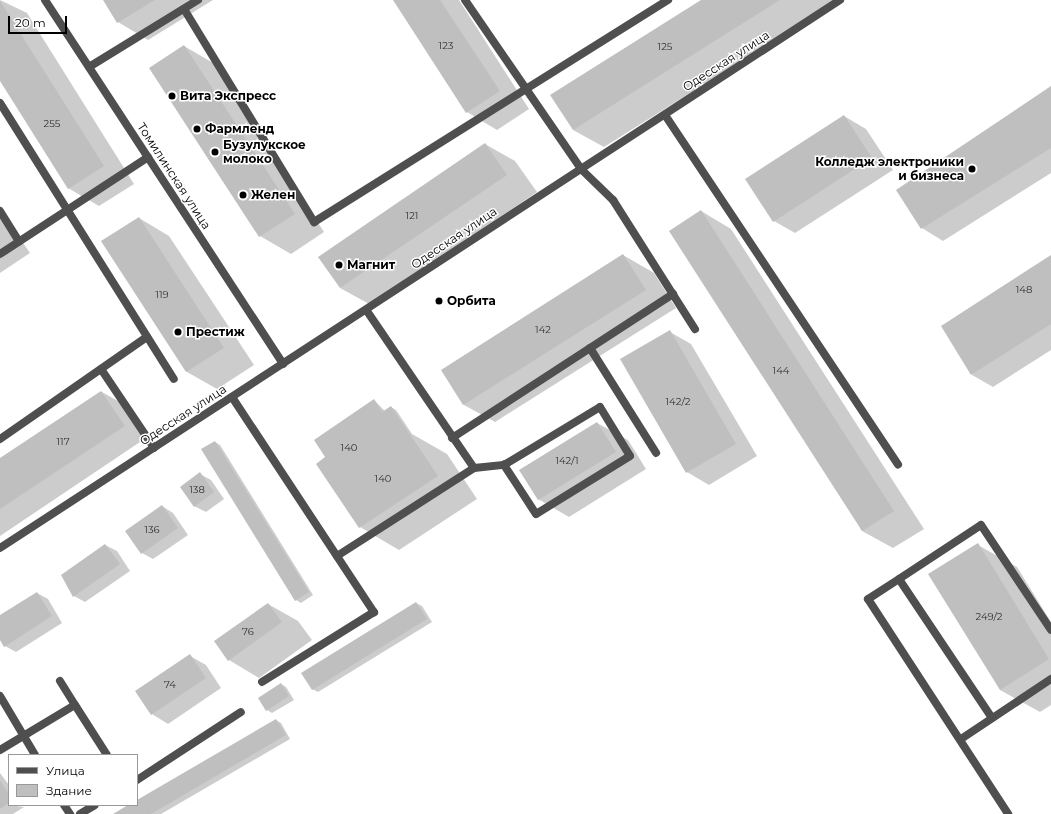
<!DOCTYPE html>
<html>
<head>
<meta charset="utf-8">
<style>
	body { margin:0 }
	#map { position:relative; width:1051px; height:814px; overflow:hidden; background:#fff; font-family:Montserrat,sans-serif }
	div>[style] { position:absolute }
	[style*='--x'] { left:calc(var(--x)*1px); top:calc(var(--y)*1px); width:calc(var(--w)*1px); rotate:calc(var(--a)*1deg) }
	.shadow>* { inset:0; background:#0003 }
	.building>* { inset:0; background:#bfbfbf }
	.service>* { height:8px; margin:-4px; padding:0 4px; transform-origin:4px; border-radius:4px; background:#4f4f4f }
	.minor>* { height:8px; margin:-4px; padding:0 4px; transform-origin:4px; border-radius:4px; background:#4f4f4f }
	.tertiary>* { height:8px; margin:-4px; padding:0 4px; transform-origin:4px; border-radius:4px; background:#4f4f4f }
	.dots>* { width:11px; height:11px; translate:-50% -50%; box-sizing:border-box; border:2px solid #fff; border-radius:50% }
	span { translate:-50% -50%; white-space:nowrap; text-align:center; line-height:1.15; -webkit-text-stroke:3px #fff; paint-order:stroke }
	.number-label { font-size:10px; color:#303030 }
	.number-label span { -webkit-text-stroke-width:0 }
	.street-label { font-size:12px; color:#000 }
	.poi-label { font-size:12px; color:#000; font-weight:700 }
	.left { translate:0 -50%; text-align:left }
	.right { translate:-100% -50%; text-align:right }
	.legend { position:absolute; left:8px; top:754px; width:130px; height:52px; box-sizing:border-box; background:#fff; border:1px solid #999; margin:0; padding:5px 7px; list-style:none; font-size:12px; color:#000 }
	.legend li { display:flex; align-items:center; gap:8px; height:20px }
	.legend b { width:20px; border:1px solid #999 }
	.scale { position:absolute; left:8px; top:16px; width:59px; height:18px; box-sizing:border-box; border:2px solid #000; border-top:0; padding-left:5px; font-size:12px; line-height:14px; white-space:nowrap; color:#000; -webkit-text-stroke:3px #fff; paint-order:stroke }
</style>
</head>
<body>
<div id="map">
	<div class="shadow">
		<div style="clip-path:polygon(0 0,27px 13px,134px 184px,99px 206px,68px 188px,0 79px)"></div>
		<div style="clip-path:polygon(104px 0,213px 0,148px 40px,118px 22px)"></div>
		<div style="clip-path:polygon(395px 0,459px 0,529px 109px,497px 130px,467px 112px)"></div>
		<div style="clip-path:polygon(703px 0,838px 0,604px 147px,573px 130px)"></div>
		<div style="clip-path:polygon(184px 46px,215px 64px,324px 232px,291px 254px,260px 236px)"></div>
		<div style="clip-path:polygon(1051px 87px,1051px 173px,943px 241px,922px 228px)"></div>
		<div style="clip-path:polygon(844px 116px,866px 129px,893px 170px,795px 233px,774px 221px)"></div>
		<div style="clip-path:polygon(485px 144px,515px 161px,537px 192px,371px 305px,340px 288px)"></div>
		<div style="clip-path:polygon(701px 211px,731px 229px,924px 529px,893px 548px,862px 531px)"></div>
		<div style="clip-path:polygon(0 217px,9px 222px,30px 253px,0 273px)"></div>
		<div style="clip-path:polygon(139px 218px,169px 236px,254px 365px,217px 389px,187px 372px,102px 242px)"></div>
		<div style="clip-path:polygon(623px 255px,654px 273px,676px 308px,495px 422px,464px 405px,442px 370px)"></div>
		<div style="clip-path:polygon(1051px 256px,1051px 350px,993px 387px,972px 375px)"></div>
		<div style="clip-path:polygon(670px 332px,691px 344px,757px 456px,709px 485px,687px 472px)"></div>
		<div style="clip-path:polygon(102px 392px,123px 404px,146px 438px,0 536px,0 460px)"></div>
		<div style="clip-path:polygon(374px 400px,385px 411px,391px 407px,396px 410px,412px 434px,447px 454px,477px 499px,399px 550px,360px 527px,327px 457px)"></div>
		<div style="clip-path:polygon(597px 423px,628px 440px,646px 469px,569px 517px,538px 499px)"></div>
		<div style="clip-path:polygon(215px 442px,220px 445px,313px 595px,301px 603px,296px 600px)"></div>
		<div style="clip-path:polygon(200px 474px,211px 480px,224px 499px,206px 512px,194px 506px)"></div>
		<div style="clip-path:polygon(162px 506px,173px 513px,188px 535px,153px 559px,142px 553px)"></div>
		<div style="clip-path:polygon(105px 545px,117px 551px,130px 571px,85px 602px,74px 596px)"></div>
		<div style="clip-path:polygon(978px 545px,1017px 567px,1051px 622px,1051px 705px,1040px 712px,1000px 690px)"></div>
		<div style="clip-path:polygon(37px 593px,48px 599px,62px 623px,16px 652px,5px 646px,0 638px,0 616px)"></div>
		<div style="clip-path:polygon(416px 603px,422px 606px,432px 622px,318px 692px,312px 689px)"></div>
		<div style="clip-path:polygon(268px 604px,298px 621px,312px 640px,259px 678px,229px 660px)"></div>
		<div style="clip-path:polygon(190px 656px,206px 665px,221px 688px,168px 724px,152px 714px)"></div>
		<div style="clip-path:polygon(281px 684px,286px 687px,294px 700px,272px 713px,267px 710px)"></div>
		<div style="clip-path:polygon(276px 720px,281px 723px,290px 739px,161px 814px,115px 814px,130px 805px,137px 805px,137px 801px)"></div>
		<div style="clip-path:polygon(0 773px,9px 785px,9px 805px,24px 807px,13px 814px,0 814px)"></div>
	</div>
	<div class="building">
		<div style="clip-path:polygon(103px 0,155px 0,117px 23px)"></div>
		<div style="clip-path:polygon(393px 0,440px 0,500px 91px,466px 113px)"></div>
		<div style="clip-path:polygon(701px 0,780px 0,573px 130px,550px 95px)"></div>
		<div style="clip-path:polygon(0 1px,104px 166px,68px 189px,0 81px)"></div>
		<div style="clip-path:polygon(184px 45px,295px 214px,259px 237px,149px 68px)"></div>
		<div style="clip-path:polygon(1051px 86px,1051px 148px,921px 229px,896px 190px)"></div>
		<div style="clip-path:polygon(844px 115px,872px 158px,773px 222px,745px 179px)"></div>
		<div style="clip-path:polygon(485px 143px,507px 175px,340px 288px,318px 257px)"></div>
		<div style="clip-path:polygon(701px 210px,894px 511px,862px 531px,669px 231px)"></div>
		<div style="clip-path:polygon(139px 217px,224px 348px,186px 372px,101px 241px)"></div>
		<div style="clip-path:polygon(623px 254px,646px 290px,463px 405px,441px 370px)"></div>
		<div style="clip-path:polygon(1051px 255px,1051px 324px,971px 375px,941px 326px)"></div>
		<div style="clip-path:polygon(670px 330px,736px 444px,686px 473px,620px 359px)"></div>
		<div style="clip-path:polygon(101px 391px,125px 426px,0 509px,0 458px)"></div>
		<div style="clip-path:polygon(374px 399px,382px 412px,391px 406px,438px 476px,359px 528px,316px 464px,325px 457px,314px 440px)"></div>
		<div style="clip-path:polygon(597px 422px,616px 452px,538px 500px,519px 470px)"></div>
		<div style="clip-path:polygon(215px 441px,309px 592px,295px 601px,201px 449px)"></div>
		<div style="clip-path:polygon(200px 472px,214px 492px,194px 507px,180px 487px)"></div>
		<div style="clip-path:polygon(162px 505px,178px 528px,141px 554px,125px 531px)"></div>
		<div style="clip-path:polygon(978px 543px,1049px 659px,1000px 690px,928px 574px)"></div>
		<div style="clip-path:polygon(105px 544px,120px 564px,73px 597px,61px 575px)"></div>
		<div style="clip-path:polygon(37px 592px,52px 616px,4px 647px,0 640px,0 615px)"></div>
		<div style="clip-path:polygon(416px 602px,427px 619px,312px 690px,301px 673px)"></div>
		<div style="clip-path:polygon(268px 603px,282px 622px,228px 661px,214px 641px)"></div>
		<div style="clip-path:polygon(190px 654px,206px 678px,151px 715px,135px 691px)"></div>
		<div style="clip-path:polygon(281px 683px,289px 696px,266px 711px,258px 698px)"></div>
		<div style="clip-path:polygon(276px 719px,286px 735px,151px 814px,113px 814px,128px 805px,137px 805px,137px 800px)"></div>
		<div style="clip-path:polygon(0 781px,9px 794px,9px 803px,0 809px)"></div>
	</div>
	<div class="service">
		<div style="--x:465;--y:0;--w:205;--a:55.5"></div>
		<div style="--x:581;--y:169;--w:45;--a:44.1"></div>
		<div style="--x:613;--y:200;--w:153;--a:57.6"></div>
		<div style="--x:184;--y:9;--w:250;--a:58.6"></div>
		<div style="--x:314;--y:222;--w:418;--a:-32.1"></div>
		<div style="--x:89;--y:67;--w:128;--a:-31.6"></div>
		<div style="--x:0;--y:103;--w:326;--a:57.8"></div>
		<div style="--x:665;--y:115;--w:420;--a:56.3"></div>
		<div style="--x:0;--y:211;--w:36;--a:58"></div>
		<div style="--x:0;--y:254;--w:177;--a:-33.2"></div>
		<div style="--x:590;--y:348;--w:124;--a:57.8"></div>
		<div style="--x:101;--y:369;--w:95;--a:56.1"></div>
		<div style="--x:232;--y:397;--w:258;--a:56.6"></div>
		<div style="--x:374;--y:612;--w:132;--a:148"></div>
		<div style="--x:452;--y:438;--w:264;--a:-33.1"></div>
		<div style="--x:0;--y:439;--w:179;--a:-34.8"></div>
		<div style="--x:474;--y:468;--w:30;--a:-6"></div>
		<div style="--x:504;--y:465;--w:112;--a:-31.1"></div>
		<div style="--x:600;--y:407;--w:57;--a:58.5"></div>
		<div style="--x:630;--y:456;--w:110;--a:148.3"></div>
		<div style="--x:536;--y:514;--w:59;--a:-123.1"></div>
		<div style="--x:337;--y:556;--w:163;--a:-32.7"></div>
		<div style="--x:474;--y:468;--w:190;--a:-124.3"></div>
		<div style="--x:899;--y:579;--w:37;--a:147"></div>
		<div style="--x:868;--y:599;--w:257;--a:56.9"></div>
		<div style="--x:60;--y:681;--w:28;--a:58"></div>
		<div style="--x:992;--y:718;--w:167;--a:-123.8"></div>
		<div style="--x:899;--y:579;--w:98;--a:-33.4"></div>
		<div style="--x:981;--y:525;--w:126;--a:56.3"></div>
		<div style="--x:961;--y:739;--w:108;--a:-33.7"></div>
		<div style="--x:0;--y:750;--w:87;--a:-31"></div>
		<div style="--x:75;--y:705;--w:59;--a:57.4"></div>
	</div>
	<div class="minor">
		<div style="--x:0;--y:696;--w:69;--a:59.3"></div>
		<div style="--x:137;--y:780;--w:124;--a:-33.2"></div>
		<div style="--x:64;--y:805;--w:11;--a:56"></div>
		<div style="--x:80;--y:814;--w:17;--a:-31"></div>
	</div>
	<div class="tertiary">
		<div style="--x:45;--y:0;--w:435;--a:56.8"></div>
		<div style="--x:0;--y:548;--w:1003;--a:-33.12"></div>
	</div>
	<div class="dots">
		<div style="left:172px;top:96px;background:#000"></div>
		<div style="left:197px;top:129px;background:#000"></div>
		<div style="left:215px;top:152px;background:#000"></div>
		<div style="left:972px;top:169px;background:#000"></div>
		<div style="left:243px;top:195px;background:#000"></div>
		<div style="left:339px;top:265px;background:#000"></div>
		<div style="left:439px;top:301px;background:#000"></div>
		<div style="left:178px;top:332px;background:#000"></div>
	</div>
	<div class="number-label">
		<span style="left:446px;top:46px">123</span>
		<span style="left:665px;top:47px">125</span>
		<span style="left:52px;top:124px">255</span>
		<span style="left:412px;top:216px">121</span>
		<span style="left:1024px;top:290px">148</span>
		<span style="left:162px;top:295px">119</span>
		<span style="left:543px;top:330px">142</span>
		<span style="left:781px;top:371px">144</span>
		<span style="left:678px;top:402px">142/2</span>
		<span style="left:63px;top:442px">117</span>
		<span style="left:349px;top:448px">140</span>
		<span style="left:567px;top:461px">142/1</span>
		<span style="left:383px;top:479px">140</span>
		<span style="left:197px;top:490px">138</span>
		<span style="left:152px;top:530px">136</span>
		<span style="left:989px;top:617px">249/2</span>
		<span style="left:248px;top:632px">76</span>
		<span style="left:170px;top:685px">74</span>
	</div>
	<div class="street-label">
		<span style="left:726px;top:61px;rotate:-33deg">Одесская улица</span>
		<span style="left:174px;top:176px;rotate:57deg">Томилинская улица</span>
		<span style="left:454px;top:238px;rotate:-34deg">Одесская улица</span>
		<span style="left:183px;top:415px;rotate:-33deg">Одесская улица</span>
	</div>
	<div class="poi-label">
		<span class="left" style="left:180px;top:96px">Вита Экспресс</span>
		<span class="left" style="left:205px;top:129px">Фармленд</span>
		<span class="left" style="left:223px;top:152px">Бузулукское<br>молоко</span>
		<span class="right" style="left:964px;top:169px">Колледж электроники<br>и бизнеса</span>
		<span class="left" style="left:251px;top:195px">Желен</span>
		<span class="left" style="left:347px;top:265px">Магнит</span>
		<span class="left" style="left:447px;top:301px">Орбита</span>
		<span class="left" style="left:186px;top:332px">Престиж</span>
	</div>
	<ul class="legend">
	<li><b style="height:5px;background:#4f4f4f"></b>Улица</li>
	<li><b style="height:11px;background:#bfbfbf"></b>Здание</li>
	</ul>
	<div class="scale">20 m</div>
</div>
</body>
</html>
